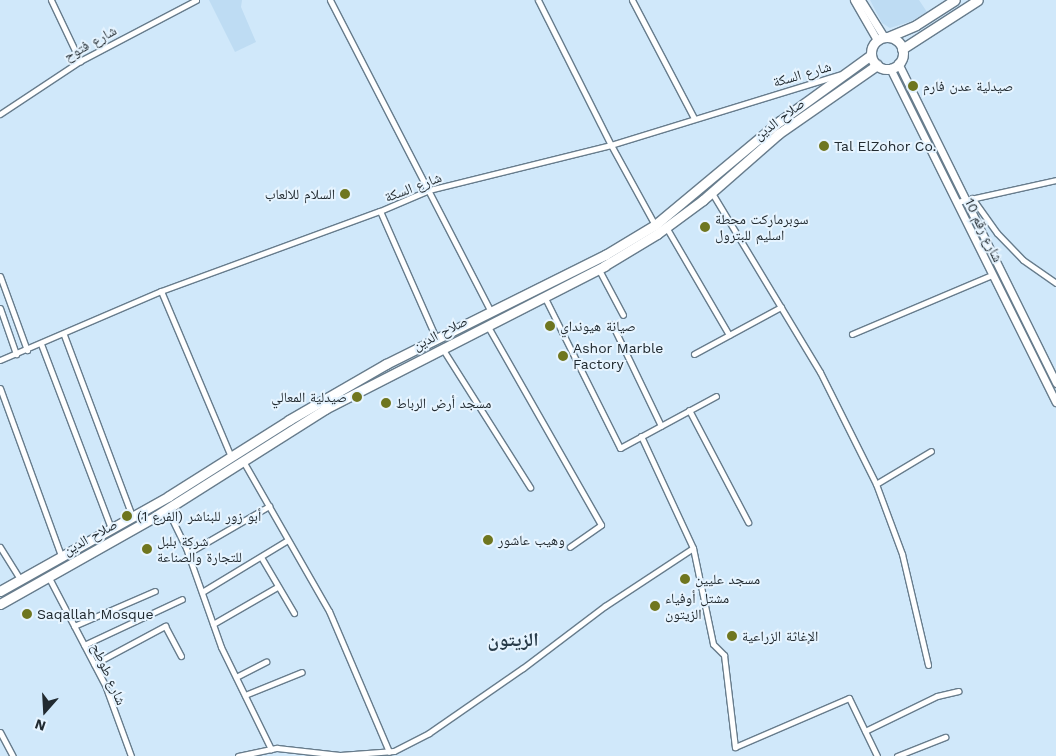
<!DOCTYPE html>
<html>
<head>
<meta charset="utf-8">
<style>
	body { margin:0 }
	#map { position:relative; width:1056px; height:756px; overflow:hidden; background:#d0e8fa; font-family:"Work Sans","Noto Naskh Arabic",sans-serif }
	div>[style] { position:absolute }
	[style*='--x'] { left:calc(var(--x)*1px); top:calc(var(--y)*1px); width:calc(var(--w)*1px); rotate:calc(var(--a)*1deg) }
	.built>* { inset:0; background:#bedcf3 }
	.roads { filter:drop-shadow(1px 0 #677c8c) drop-shadow(-1px 0 #677c8c) drop-shadow(0 1px #677c8c) drop-shadow(0 -1px #677c8c) }
	.street>* { height:5px; margin:-2.5px; padding:0 2.5px; transform-origin:2.5px; border-radius:2.5px; background:#fff }
	.secondary>* { height:7px; margin:-3.5px; padding:0 3.5px; transform-origin:3.5px; border-radius:3.5px; background:#fff }
	.highway>* { height:9px; margin:-4.5px; padding:0 4.5px; transform-origin:4.5px; border-radius:4.5px; background:#fff }
	.highway>.ring { margin:-4.5px; padding:0; box-sizing:content-box; background:none; border:9px solid #fff; border-radius:50% }
	.dots>* { width:14px; height:14px; translate:-50% -50%; box-sizing:border-box; border:2px solid #e6f4ff; border-radius:50% }
	span { translate:-50% -50%; white-space:nowrap; text-align:center; line-height:1.15; -webkit-text-stroke:4px #e6f4ff; paint-order:stroke }
	.street-label { font-size:14px; color:#212a30 }
	.poi-label { font-size:14px; color:#212a30 }
	.left { translate:0 -50%; text-align:left }
	.right { translate:-100% -50%; text-align:right }
	.district-label { font-size:19px; color:#283b49; font-weight:700 }
	.north { position:absolute; left:20px; top:686px; width:50px; height:50px; -webkit-text-stroke:4px #e6f4ff; paint-order:stroke; rotate:199deg; font-size:14px; font-weight:700; line-height:20px; text-align:center; color:#212a30 }
	.north::after { content:''; display:block; margin:auto; width:18px; height:22px; background:#212a30; clip-path:polygon(50% 0,100% 100%,50% 72%,0 100%) }
</style>
</head>
<body>
<div id="map">
	<div class="built">
		<div style="clip-path:polygon(209px 0,242px 0,241px 7px,256px 42px,235px 52px)"></div>
		<div style="clip-path:polygon(870px 0,919px 0,927px 12px,912px 21px,890px 28px,882px 23px)"></div>
	</div>
	<div class="roads">
		<div class="street">
			<div style="--x:51;--y:0;--w:68;--a:64.6"></div>
			<div style="--x:330;--y:0;--w:351;--a:62.7"></div>
			<div style="--x:538;--y:0;--w:162;--a:63.3"></div>
			<div style="--x:611;--y:145;--w:91;--a:61.2"></div>
			<div style="--x:632;--y:0;--w:133;--a:62.3"></div>
			<div style="--x:0;--y:114;--w:96;--a:-33.5"></div>
			<div style="--x:80;--y:61;--w:131;--a:-27.7"></div>
			<div style="--x:712;--y:193;--w:209;--a:58.9"></div>
			<div style="--x:820;--y:372;--w:125;--a:63.4"></div>
			<div style="--x:876;--y:484;--w:64;--a:-31"></div>
			<div style="--x:972;--y:198;--w:43;--a:54.5"></div>
			<div style="--x:997;--y:233;--w:37;--a:46"></div>
			<div style="--x:1023;--y:260;--w:40;--a:34.9"></div>
			<div style="--x:957;--y:202;--w:101;--a:-12.5"></div>
			<div style="--x:380;--y:211;--w:139;--a:66.2"></div>
			<div style="--x:666;--y:227;--w:125;--a:59.7"></div>
			<div style="--x:598;--y:268;--w:53;--a:62"></div>
			<div style="--x:0;--y:276;--w:79;--a:70"></div>
			<div style="--x:161;--y:291;--w:180;--a:67.1"></div>
			<div style="--x:544;--y:296;--w:170;--a:63.4"></div>
			<div style="--x:620;--y:448;--w:109;--a:-28.4"></div>
			<div style="--x:0;--y:308;--w:49;--a:70.8"></div>
			<div style="--x:612;--y:324;--w:113;--a:64.3"></div>
			<div style="--x:487;--y:325;--w:230;--a:60.3"></div>
			<div style="--x:601;--y:525;--w:38;--a:145"></div>
			<div style="--x:852;--y:334;--w:152;--a:-22.9"></div>
			<div style="--x:64;--y:335;--w:193;--a:69.4"></div>
			<div style="--x:41;--y:344;--w:197;--a:69.2"></div>
			<div style="--x:442;--y:348;--w:165;--a:57.7"></div>
			<div style="--x:694;--y:354;--w:99;--a:-28.4"></div>
			<div style="--x:0;--y:360;--w:175;--a:-23.2"></div>
			<div style="--x:161;--y:291;--w:233;--a:-20.1"></div>
			<div style="--x:380;--y:211;--w:53;--a:-23.2"></div>
			<div style="--x:429;--y:190;--w:187;--a:-13.9"></div>
			<div style="--x:611;--y:145;--w:239;--a:-17.1"></div>
			<div style="--x:0;--y:388;--w:179;--a:70"></div>
			<div style="--x:689;--y:410;--w:127;--a:62.2"></div>
			<div style="--x:641;--y:436;--w:123;--a:65.1"></div>
			<div style="--x:693;--y:548;--w:98;--a:78.2"></div>
			<div style="--x:713;--y:644;--w:16;--a:45"></div>
			<div style="--x:724;--y:655;--w:93;--a:83.2"></div>
			<div style="--x:735;--y:747;--w:124;--a:-23.3"></div>
			<div style="--x:849;--y:698;--w:64;--a:64.2"></div>
			<div style="--x:243;--y:461;--w:173;--a:60.2"></div>
			<div style="--x:329;--y:611;--w:153;--a:66.9"></div>
			<div style="--x:876;--y:484;--w:75;--a:69.6"></div>
			<div style="--x:902;--y:554;--w:114;--a:76.8"></div>
			<div style="--x:167;--y:509;--w:43;--a:64"></div>
			<div style="--x:186;--y:548;--w:105;--a:70.5"></div>
			<div style="--x:221;--y:647;--w:114;--a:63.9"></div>
			<div style="--x:0;--y:547;--w:38;--a:58"></div>
			<div style="--x:188;--y:553;--w:94;--a:-30.1"></div>
			<div style="--x:261;--y:557;--w:65;--a:59.5"></div>
			<div style="--x:48;--y:576;--w:123;--a:62.4"></div>
			<div style="--x:105;--y:685;--w:76;--a:69.9"></div>
			<div style="--x:202;--y:592;--w:100;--a:-31.2"></div>
			<div style="--x:213;--y:624;--w:74;--a:-30"></div>
			<div style="--x:74;--y:626;--w:88;--a:-23.4"></div>
			<div style="--x:84;--y:645;--w:108;--a:-25.1"></div>
			<div style="--x:94;--y:664;--w:81;--a:-28.2"></div>
			<div style="--x:165;--y:626;--w:34;--a:62"></div>
			<div style="--x:236;--y:677;--w:34;--a:-27"></div>
			<div style="--x:245;--y:695;--w:61;--a:-22"></div>
			<div style="--x:865;--y:731;--w:80;--a:-25.9"></div>
			<div style="--x:937;--y:696;--w:22;--a:-13"></div>
			<div style="--x:0;--y:732;--w:27;--a:62"></div>
			<div style="--x:238;--y:756;--w:40;--a:-12"></div>
			<div style="--x:277;--y:748;--w:63;--a:6.3"></div>
			<div style="--x:340;--y:755;--w:54;--a:-4.2"></div>
			<div style="--x:394;--y:751;--w:39;--a:-27"></div>
			<div style="--x:429;--y:733;--w:114;--a:-34.7"></div>
			<div style="--x:523;--y:668;--w:103;--a:-37.1"></div>
			<div style="--x:605;--y:606;--w:105;--a:-33.4"></div>
			<div style="--x:897;--y:756;--w:52;--a:-21.6"></div>
		</div>
		<div class="secondary">
			<div style="--x:854;--y:0;--w:46;--a:60.1"></div>
			<div style="--x:861;--y:0;--w:44;--a:58.1"></div>
			<div style="--x:898;--y:63;--w:357;--a:63.7"></div>
			<div style="--x:890;--y:68;--w:373;--a:63.6"></div>
		</div>
		<div class="highway">
			<div style="--x:888;--y:37;--w:30;--a:-23"></div>
			<div style="--x:916;--y:25;--w:46;--a:-32.7"></div>
			<div class="ring" style="left:871px;top:37px;width:23px;height:23px"></div>
			<div style="--x:902;--y:49;--w:90;--a:-32.8"></div>
			<div style="--x:0;--y:591;--w:194;--a:-29.3"></div>
			<div style="--x:169;--y:496;--w:142;--a:-32.3"></div>
			<div style="--x:289;--y:420;--w:112;--a:-30"></div>
			<div style="--x:386;--y:364;--w:245;--a:-26.5"></div>
			<div style="--x:605;--y:255;--w:58;--a:-31"></div>
			<div style="--x:655;--y:225;--w:163;--a:-39.8"></div>
			<div style="--x:780;--y:121;--w:112;--a:-36"></div>
			<div style="--x:0;--y:604;--w:179;--a:-29.4"></div>
			<div style="--x:156;--y:516;--w:200;--a:-32.3"></div>
			<div style="--x:325;--y:409;--w:314;--a:-27.1"></div>
			<div style="--x:604;--y:266;--w:62;--a:-31.1"></div>
			<div style="--x:657;--y:234;--w:57;--a:-36.5"></div>
			<div style="--x:703;--y:200;--w:100;--a:-41.3"></div>
			<div style="--x:778;--y:134;--w:121;--a:-34.9"></div>
		</div>
	</div>
	<div class="dots">
		<div style="left:913px;top:86px;background:#6f761f"></div>
		<div style="left:824px;top:146px;background:#6f761f"></div>
		<div style="left:345px;top:194px;background:#6f761f"></div>
		<div style="left:705px;top:227px;background:#6f761f"></div>
		<div style="left:550px;top:326px;background:#6f761f"></div>
		<div style="left:563px;top:356px;background:#6f761f"></div>
		<div style="left:357px;top:397px;background:#6f761f"></div>
		<div style="left:386px;top:403px;background:#6f761f"></div>
		<div style="left:127px;top:516px;background:#6f761f"></div>
		<div style="left:488px;top:540px;background:#6f761f"></div>
		<div style="left:147px;top:549px;background:#6f761f"></div>
		<div style="left:685px;top:579px;background:#6f761f"></div>
		<div style="left:655px;top:606px;background:#6f761f"></div>
		<div style="left:27px;top:614px;background:#6f761f"></div>
		<div style="left:732px;top:636px;background:#6f761f"></div>
	</div>
	<div class="street-label">
		<span style="left:90px;top:43px;rotate:-29deg">شارع فتوح</span>
		<span style="left:802px;top:74px;rotate:-16deg">شارع السكة</span>
		<span style="left:779px;top:119px;rotate:-37deg">صلاح الدين</span>
		<span style="left:413px;top:187px;rotate:-21deg">شارع السكة</span>
		<span style="left:984px;top:230px;rotate:64deg">شارع رقم 10</span>
		<span style="left:440px;top:333px;rotate:-27deg">صلاح الدين</span>
		<span style="left:90px;top:537px;rotate:-29deg">صلاح الدين</span>
		<span style="left:109px;top:674px;rotate:66deg">شارع طوطح</span>
	</div>
	<div class="poi-label">
		<span class="left" style="left:923px;top:86px">صيدلية عدن فارم</span>
		<span class="left" style="left:834px;top:146px">Tal ElZohor Co.</span>
		<span class="right" style="left:335px;top:194px">السلام للالعاب</span>
		<span class="left" style="left:715px;top:227px">سوبرماركت محطة<br>اسليم للبترول</span>
		<span class="left" style="left:560px;top:326px">صيانة هيونداي</span>
		<span class="left" style="left:573px;top:356px">Ashor Marble<br>Factory</span>
		<span class="right" style="left:347px;top:397px">صيدلية المعالي</span>
		<span class="left" style="left:396px;top:403px">مسجد أرض الرباط</span>
		<span class="left" style="left:137px;top:516px">أبو زور للبناشر (الفرع 1)</span>
		<span class="left" style="left:498px;top:540px">وهيب عاشور</span>
		<span class="left" style="left:157px;top:549px">شركة بلبل<br>للتجارة والصناعة</span>
		<span class="left" style="left:695px;top:579px">مسجد عليين</span>
		<span class="left" style="left:665px;top:606px">مشتل أوفياء<br>الزيتون</span>
		<span class="left" style="left:37px;top:614px">Saqallah Mosque</span>
		<span class="left" style="left:742px;top:636px">الإغاثة الزراعية</span>
	</div>
	<div class="district-label">
		<span style="left:513px;top:640px">الزيتون</span>
	</div>
	<div class="north">N</div>
</div>
</body>
</html>
